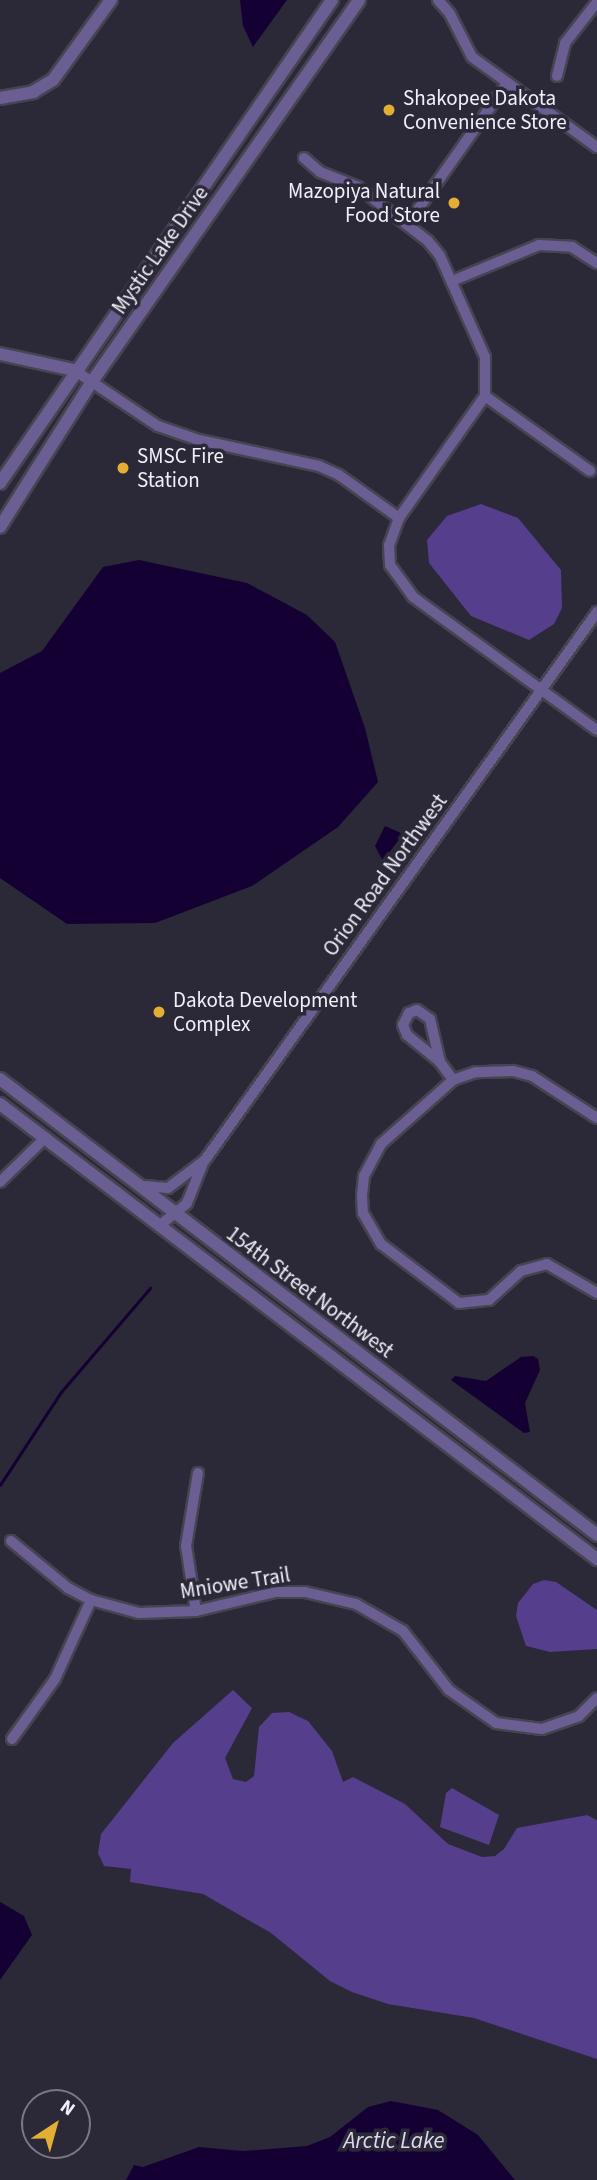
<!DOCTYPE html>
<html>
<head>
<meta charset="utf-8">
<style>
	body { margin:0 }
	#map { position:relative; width:597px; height:2180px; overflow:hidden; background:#2b2837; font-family:"Source Sans 3",sans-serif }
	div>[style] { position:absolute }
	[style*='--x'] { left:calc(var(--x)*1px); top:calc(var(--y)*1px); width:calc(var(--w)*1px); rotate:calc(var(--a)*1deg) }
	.green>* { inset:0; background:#553e8b }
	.water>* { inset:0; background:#150034 }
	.stream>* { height:2.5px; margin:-1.25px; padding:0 1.25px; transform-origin:1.25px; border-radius:1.25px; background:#150034 }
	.roads { filter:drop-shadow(2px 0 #474452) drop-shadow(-2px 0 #474452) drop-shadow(0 2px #474452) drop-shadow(0 -2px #474452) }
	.minor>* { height:10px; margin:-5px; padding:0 5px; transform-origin:5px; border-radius:5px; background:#6b5e93 }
	.tertiary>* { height:12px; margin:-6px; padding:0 6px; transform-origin:6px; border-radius:6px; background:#6b5e93 }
	.dots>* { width:19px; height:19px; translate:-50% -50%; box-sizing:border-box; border:4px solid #2b2837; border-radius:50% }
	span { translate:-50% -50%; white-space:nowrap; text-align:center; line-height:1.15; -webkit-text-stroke:7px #2b2837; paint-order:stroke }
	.poi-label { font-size:21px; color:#f1eff9 }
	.left { translate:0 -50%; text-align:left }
	.right { translate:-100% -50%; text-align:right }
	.street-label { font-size:21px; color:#f1eff9 }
	.water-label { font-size:23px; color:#ddd9ef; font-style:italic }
	.north { position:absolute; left:21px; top:2089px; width:70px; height:70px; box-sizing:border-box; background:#2b2837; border:2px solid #7a7885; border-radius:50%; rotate:36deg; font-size:19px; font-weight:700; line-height:28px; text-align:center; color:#f1eff9 }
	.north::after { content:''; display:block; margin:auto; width:24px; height:32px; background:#e2af34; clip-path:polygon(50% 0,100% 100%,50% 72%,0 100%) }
</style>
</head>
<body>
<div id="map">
	<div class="green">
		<div style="clip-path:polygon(481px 504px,518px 518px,561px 570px,562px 608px,554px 624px,529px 640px,471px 616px,429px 563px,427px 540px,447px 516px)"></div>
		<div style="clip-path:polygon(544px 1580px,556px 1582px,597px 1610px,597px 1649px,550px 1652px,526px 1646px,516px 1616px,518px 1603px,533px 1584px)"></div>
		<div style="clip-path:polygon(233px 1690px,252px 1708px,225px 1758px,233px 1779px,246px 1782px,254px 1776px,259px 1727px,272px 1713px,289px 1712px,308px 1721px,332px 1751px,343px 1782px,353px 1777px,405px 1804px,448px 1844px,482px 1857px,495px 1856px,504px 1849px,517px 1828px,587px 1815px,597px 1820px,597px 2059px,474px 2018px,388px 2004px,352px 1992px,330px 1981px,271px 1933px,203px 1894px,130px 1882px,131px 1869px,104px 1866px,98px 1853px,101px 1834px,173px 1743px)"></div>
		<div style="clip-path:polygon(452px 1788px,499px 1815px,489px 1845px,440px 1827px,446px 1793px)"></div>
	</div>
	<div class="water">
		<div style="clip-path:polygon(240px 0,287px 0,253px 47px,243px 26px)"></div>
		<div style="clip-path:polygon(139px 560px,247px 583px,307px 615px,335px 642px,365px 728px,378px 782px,338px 827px,252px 886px,155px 923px,67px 924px,0 878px,0 673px,42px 651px,103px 567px)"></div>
		<div style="clip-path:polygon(385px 826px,403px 834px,383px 861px,375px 846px)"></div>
		<div style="clip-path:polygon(533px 1356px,538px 1359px,540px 1370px,525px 1403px,530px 1432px,524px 1433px,451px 1380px,455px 1376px,486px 1381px,521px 1357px)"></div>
		<div style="clip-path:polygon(0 1902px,24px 1916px,32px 1935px,0 1980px)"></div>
		<div style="clip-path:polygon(391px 2101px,438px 2110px,478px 2135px,515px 2180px,126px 2180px,134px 2165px,143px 2167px,199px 2147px,243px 2151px,307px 2146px,330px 2137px,368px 2107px)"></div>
	</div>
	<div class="stream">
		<div style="--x:0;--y:1485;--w:111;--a:-56.7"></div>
		<div style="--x:61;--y:1392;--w:137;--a:-49.4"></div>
	</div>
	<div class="roads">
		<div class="minor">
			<div style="--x:438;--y:0;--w:18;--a:49"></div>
			<div style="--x:450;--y:14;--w:48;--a:62.9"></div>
			<div style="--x:472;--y:57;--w:154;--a:35.8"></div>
			<div style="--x:557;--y:76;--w:34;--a:-76"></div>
			<div style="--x:565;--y:43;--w:52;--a:-52"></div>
			<div style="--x:304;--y:158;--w:21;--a:41"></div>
			<div style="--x:320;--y:172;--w:41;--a:21.5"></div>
			<div style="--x:358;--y:187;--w:88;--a:37.6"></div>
			<div style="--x:428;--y:241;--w:19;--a:51"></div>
			<div style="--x:440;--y:256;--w:111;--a:66"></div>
			<div style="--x:485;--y:357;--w:39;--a:90"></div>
			<div style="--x:485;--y:396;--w:149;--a:125.2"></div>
			<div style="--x:399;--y:518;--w:29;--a:110"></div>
			<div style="--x:389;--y:545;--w:20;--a:87"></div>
			<div style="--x:390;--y:565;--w:39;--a:54"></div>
			<div style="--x:413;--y:597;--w:227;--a:35.9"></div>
			<div style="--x:407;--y:225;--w:174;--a:-54.8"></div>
			<div style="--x:452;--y:281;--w:94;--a:-22.5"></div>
			<div style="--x:539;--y:245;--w:33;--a:3"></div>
			<div style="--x:572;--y:247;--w:30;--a:33"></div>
			<div style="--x:74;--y:370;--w:101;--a:33.7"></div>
			<div style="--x:158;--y:426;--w:43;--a:18.9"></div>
			<div style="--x:199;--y:440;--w:123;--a:12.2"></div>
			<div style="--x:319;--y:466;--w:22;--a:24"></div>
			<div style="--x:339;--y:475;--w:74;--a:35.6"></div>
			<div style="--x:485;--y:396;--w:129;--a:35.5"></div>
			<div style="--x:440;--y:1062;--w:44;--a:-103.1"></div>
			<div style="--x:430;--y:1019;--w:16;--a:-145"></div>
			<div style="--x:417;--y:1010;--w:9;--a:159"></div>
			<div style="--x:409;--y:1013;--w:13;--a:117"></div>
			<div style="--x:403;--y:1025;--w:11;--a:68"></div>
			<div style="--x:407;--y:1035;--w:43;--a:39.3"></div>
			<div style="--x:440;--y:1062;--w:22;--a:54"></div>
			<div style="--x:597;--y:1118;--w:77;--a:-147.1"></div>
			<div style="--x:532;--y:1076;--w:20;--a:-165"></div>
			<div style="--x:513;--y:1071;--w:37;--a:178"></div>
			<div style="--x:476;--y:1072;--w:24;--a:161"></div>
			<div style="--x:453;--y:1080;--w:96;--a:138.4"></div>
			<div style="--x:381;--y:1144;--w:36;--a:118"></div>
			<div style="--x:364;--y:1176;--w:20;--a:96"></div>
			<div style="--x:362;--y:1196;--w:17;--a:87"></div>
			<div style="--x:363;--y:1213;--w:36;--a:60"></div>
			<div style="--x:381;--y:1244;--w:98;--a:37.1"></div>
			<div style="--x:459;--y:1303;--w:30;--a:-6"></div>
			<div style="--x:489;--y:1300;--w:43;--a:-42.2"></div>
			<div style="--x:521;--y:1271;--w:27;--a:-15"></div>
			<div style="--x:547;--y:1264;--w:58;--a:30.1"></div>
			<div style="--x:0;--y:1182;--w:64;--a:-44.4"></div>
			<div style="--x:145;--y:1186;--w:23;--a:5"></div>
			<div style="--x:168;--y:1188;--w:46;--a:-37.1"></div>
			<div style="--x:205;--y:1160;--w:674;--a:-54.42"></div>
			<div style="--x:159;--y:1226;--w:36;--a:-39"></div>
			<div style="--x:187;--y:1203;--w:43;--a:-68.2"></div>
			<div style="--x:11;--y:1541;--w:74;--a:39.5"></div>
			<div style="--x:68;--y:1588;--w:26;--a:28"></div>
			<div style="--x:91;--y:1600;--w:50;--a:15.2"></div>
			<div style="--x:139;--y:1613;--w:57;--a:-2"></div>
			<div style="--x:196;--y:1611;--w:82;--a:-13.4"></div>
			<div style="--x:276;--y:1592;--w:29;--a:0"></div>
			<div style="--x:305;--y:1592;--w:52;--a:13.2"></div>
			<div style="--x:356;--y:1604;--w:54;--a:29.9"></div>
			<div style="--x:403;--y:1631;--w:75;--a:52.1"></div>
			<div style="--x:449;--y:1690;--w:57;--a:35.1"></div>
			<div style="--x:496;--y:1723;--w:46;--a:7.4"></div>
			<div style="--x:542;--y:1729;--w:39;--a:-19"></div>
			<div style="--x:579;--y:1716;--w:25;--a:-45"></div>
			<div style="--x:196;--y:1611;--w:66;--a:-98.7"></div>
			<div style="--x:186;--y:1546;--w:74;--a:-80.7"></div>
			<div style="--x:12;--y:1739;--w:74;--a:-54.4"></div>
			<div style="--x:55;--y:1679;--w:87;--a:-65.5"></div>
		</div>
		<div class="tertiary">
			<div style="--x:0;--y:98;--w:34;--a:-10"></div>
			<div style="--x:33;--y:92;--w:23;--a:-31"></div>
			<div style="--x:53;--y:80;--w:99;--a:-54.1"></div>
			<div style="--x:0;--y:354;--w:76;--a:12.2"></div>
			<div style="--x:0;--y:483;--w:586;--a:-55.5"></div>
			<div style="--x:0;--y:527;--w:170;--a:-57.7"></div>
			<div style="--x:91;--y:383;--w:467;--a:-55"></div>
			<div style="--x:0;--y:1079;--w:751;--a:37.37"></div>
			<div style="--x:0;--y:1104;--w:751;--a:37.31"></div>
		</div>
	</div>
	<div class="dots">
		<div style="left:389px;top:110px;background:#e2af34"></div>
		<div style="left:454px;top:203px;background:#e2af34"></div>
		<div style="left:123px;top:468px;background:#e2af34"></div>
		<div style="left:159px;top:1012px;background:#e2af34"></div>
	</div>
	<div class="poi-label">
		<span class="left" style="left:403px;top:110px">Shakopee Dakota<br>Convenience Store</span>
		<span class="right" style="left:440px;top:203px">Mazopiya Natural<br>Food Store</span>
		<span class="left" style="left:137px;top:468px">SMSC Fire<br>Station</span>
		<span class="left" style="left:173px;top:1012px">Dakota Development<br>Complex</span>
	</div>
	<div class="street-label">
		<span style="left:160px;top:250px;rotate:-55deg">Mystic Lake Drive</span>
		<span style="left:385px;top:875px;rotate:-54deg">Orion Road Northwest</span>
		<span style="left:310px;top:1292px;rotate:37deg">154th Street Northwest</span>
		<span style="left:235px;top:1583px;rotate:-9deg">Mniowe Trail</span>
	</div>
	<div class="water-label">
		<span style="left:394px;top:2141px">Arctic Lake</span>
	</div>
	<div class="north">N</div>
</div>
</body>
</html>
